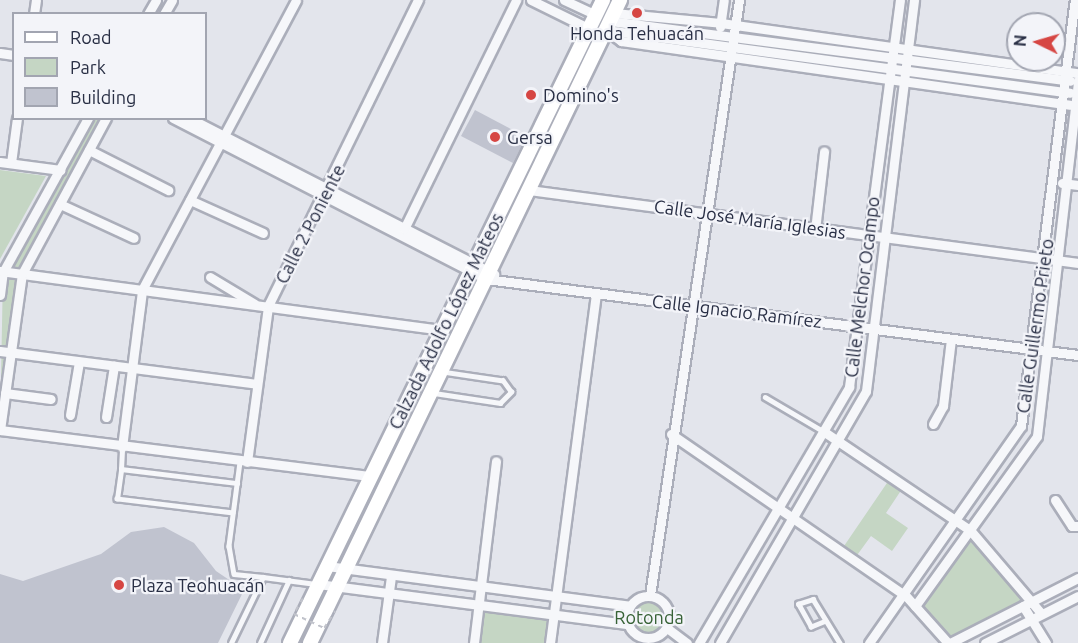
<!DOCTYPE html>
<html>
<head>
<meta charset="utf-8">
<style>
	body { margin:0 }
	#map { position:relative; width:1078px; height:643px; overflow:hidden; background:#e3e5ec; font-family:Ubuntu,sans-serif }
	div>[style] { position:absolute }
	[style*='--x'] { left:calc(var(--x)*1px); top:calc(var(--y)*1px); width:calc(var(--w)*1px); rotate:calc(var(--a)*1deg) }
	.green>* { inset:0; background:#c5d6c4 }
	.round { border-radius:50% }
	.building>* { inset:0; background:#c0c3cf }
	.roads { filter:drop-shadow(2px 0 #abaeba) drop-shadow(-2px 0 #abaeba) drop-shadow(0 2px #abaeba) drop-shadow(0 -2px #abaeba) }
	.lane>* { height:4.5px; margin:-2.25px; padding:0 2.25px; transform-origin:2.25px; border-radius:2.25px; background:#f6f7fa }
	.street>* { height:9px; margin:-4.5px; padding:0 4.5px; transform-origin:4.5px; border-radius:4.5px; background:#f6f7fa }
	.street>.ring { margin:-4.5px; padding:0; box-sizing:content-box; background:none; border:9px solid #f6f7fa; border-radius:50% }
	.primary>* { height:14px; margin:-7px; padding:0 7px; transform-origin:7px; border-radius:7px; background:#fff }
	.path-bridge>* { height:1.5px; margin-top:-0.75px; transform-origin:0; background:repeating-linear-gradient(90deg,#c1c3cb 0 4.5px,transparent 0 9px) }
	.dots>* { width:16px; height:16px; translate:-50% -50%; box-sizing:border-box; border:3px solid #f3f4f9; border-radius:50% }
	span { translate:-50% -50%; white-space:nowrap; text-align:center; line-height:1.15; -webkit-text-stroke:4.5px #f3f4f9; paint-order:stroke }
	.poi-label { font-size:18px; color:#292f45 }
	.left { translate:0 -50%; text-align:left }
	.street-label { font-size:18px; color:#292f45 }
	.park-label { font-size:18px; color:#376236 }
	.legend { position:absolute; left:12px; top:12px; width:195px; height:108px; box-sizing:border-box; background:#f3f4f9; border:2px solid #a2a5b1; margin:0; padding:8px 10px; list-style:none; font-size:18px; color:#292f45 }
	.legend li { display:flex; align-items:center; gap:12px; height:30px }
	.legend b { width:30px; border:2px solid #a2a5b1 }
	.north { position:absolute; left:1006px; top:12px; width:60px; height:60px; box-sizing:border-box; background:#f3f4f9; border:2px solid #a2a5b1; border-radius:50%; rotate:275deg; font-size:16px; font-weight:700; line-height:24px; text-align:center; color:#292f45 }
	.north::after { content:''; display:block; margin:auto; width:21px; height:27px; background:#d64643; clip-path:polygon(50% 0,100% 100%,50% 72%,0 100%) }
</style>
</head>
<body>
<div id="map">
	<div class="green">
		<div style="clip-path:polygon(90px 119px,104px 119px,22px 274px,0 430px,3px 272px)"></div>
		<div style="clip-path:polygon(0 170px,46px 176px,0 259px)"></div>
		<div style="clip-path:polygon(889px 480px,902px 489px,886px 513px,908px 528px,892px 551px,871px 536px,855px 558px,842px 549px)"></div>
		<div style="clip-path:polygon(970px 530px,1031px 602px,950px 643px,915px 606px)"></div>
		<div class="round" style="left:628px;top:597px;width:40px;height:40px"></div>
		<div style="clip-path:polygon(480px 603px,554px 614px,550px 643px,474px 643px)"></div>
	</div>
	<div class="building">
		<div style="clip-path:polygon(475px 110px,526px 137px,513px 163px,461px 136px)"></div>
		<div style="clip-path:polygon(164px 527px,194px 543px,216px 571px,244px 590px,218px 643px,0 643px,0 574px,23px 581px,101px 554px,131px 532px)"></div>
	</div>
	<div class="roads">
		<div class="lane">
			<div style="--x:434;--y:393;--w:67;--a:8.6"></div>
			<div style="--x:500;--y:403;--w:16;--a:-45"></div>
			<div style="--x:511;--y:392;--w:14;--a:-126"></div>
			<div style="--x:503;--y:381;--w:62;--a:-171.6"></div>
			<div style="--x:765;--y:397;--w:67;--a:30.4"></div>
			<div style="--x:240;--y:462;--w:85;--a:97.5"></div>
			<div style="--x:229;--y:546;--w:28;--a:80"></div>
			<div style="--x:234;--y:574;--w:29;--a:6"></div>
			<div style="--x:121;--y:469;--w:21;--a:-87"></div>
			<div style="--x:233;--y:513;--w:117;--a:-173.1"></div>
			<div style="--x:117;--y:499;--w:30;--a:-82"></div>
			<div style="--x:121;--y:469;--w:117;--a:6.9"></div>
			<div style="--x:826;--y:621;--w:16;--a:158"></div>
			<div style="--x:811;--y:627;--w:26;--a:-119"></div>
			<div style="--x:798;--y:604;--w:16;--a:-18"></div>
			<div style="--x:813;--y:599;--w:52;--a:58.5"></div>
			<div style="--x:231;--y:643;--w:73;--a:-64.1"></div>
			<div style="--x:263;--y:577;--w:53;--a:7.5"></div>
			<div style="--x:260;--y:643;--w:69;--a:-65.3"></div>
		</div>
		<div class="street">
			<div style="--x:531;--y:0;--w:66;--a:26.2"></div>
			<div style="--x:564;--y:0;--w:35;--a:25"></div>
			<div style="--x:614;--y:13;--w:107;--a:5.3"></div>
			<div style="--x:721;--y:23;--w:360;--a:8"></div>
			<div style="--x:34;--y:14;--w:14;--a:-82"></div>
			<div style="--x:148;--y:14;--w:16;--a:-60"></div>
			<div style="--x:164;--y:14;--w:16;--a:-60"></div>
			<div style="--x:610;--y:21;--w:464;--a:7.4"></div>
			<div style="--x:720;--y:27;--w:27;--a:-82"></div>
			<div style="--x:606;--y:30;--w:19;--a:36"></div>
			<div style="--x:621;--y:41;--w:453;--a:8.1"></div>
			<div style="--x:606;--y:30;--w:468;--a:7.7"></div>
			<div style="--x:0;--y:53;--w:14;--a:8"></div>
			<div style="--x:173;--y:118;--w:352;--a:27.2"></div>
			<div style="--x:486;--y:279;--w:597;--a:7.32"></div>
			<div style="--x:189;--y:118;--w:343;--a:27.1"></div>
			<div style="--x:89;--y:150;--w:89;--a:26.9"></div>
			<div style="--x:0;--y:162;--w:61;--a:7.6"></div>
			<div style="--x:11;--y:163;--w:45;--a:-82.4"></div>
			<div style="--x:1062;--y:183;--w:16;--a:7"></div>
			<div style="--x:529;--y:190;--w:554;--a:7.57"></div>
			<div style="--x:190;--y:200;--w:80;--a:24.3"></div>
			<div style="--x:60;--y:204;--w:81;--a:24.7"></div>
			<div style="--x:404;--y:229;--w:255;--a:-63.9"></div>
			<div style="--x:815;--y:230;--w:79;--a:-83.4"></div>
			<div style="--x:0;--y:271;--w:447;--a:7.6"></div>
			<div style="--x:210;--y:277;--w:52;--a:31"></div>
			<div style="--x:0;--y:295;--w:23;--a:-83"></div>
			<div style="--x:3;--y:272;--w:176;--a:-61.1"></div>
			<div style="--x:0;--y:351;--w:259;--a:7.3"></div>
			<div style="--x:5;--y:393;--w:46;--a:7.4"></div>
			<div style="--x:70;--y:415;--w:54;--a:-80.4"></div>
			<div style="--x:106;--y:417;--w:52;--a:-81.1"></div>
			<div style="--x:933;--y:424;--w:21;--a:-61"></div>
			<div style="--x:943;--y:406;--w:67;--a:-83.2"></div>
			<div style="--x:0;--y:430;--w:374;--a:7.1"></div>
			<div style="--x:0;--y:430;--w:158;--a:-82"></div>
			<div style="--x:22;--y:274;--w:177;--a:-61.7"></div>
			<div style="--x:823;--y:431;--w:177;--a:34"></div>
			<div style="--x:970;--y:530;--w:109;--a:49.5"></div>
			<div style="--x:671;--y:434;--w:285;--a:34.6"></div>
			<div style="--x:906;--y:596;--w:63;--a:48.2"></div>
			<div style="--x:122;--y:447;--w:158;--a:-82.7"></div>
			<div style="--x:142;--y:290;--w:328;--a:-62"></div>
			<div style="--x:247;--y:462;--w:157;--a:-82.3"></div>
			<div style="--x:268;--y:306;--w:341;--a:-63.9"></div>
			<div style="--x:1055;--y:500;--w:31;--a:57"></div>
			<div style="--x:1072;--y:526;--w:6;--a:0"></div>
			<div style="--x:327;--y:566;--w:305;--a:7.5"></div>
			<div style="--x:318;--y:584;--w:313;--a:7.4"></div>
			<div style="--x:650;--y:595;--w:602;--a:-81.49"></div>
			<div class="ring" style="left:627px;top:596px;width:33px;height:33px"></div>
			<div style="--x:915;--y:606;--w:209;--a:-54.3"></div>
			<div style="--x:1037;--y:436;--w:359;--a:-83.4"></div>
			<div style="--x:1023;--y:606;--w:44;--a:58.1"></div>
			<div style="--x:667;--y:628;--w:25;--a:37"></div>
			<div style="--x:382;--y:643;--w:68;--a:-82.3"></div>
			<div style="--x:474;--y:643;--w:183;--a:-83.1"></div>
			<div style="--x:550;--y:643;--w:352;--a:-82.5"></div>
			<div style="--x:699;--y:643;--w:297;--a:-59.6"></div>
			<div style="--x:849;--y:387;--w:390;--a:-82.5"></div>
			<div style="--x:720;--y:643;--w:291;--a:-59.9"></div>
			<div style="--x:866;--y:391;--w:394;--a:-83"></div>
			<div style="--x:869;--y:643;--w:265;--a:-55"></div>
			<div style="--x:1021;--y:426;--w:429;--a:-82.8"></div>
			<div style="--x:950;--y:643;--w:144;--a:-26.9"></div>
			<div style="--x:985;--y:643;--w:104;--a:-26.8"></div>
		</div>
		<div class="primary">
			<div style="--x:290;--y:643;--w:715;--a:-64.04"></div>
			<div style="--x:310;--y:643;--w:714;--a:-64.26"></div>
		</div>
	</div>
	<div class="path-bridge">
		<div style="--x:303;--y:599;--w:17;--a:121"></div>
		<div style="--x:294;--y:614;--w:33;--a:25"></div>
		<div style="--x:324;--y:628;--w:20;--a:-57"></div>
	</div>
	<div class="dots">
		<div style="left:637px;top:13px;background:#d64643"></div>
		<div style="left:531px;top:95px;background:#d64643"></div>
		<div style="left:495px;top:137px;background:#d64643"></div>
		<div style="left:119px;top:585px;background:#d64643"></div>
	</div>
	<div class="poi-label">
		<span style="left:637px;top:33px">Honda Tehuacán</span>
		<span class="left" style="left:543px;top:95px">Domino's</span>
		<span class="left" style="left:507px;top:137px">Gersa</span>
		<span class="left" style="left:131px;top:585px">Plaza Teohuacán</span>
	</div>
	<div class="street-label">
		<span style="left:750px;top:219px;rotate:8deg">Calle José María Iglesias</span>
		<span style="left:310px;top:224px;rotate:-63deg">Calle 2 Poniente</span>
		<span style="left:862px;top:287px;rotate:-83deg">Calle Melchor Ocampo</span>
		<span style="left:737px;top:311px;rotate:7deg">Calle Ignacio Ramírez</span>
		<span style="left:446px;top:321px;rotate:-64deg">Calzada Adolfo López Mateos</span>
		<span style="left:1035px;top:326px;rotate:-82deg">Calle Guillermo Prieto</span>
	</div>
	<div class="park-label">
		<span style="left:649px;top:617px">Rotonda</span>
	</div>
	<ul class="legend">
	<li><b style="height:8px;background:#fff"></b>Road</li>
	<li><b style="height:16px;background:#c5d6c4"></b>Park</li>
	<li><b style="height:16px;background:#c0c3cf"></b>Building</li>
	</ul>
	<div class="north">N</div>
</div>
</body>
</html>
